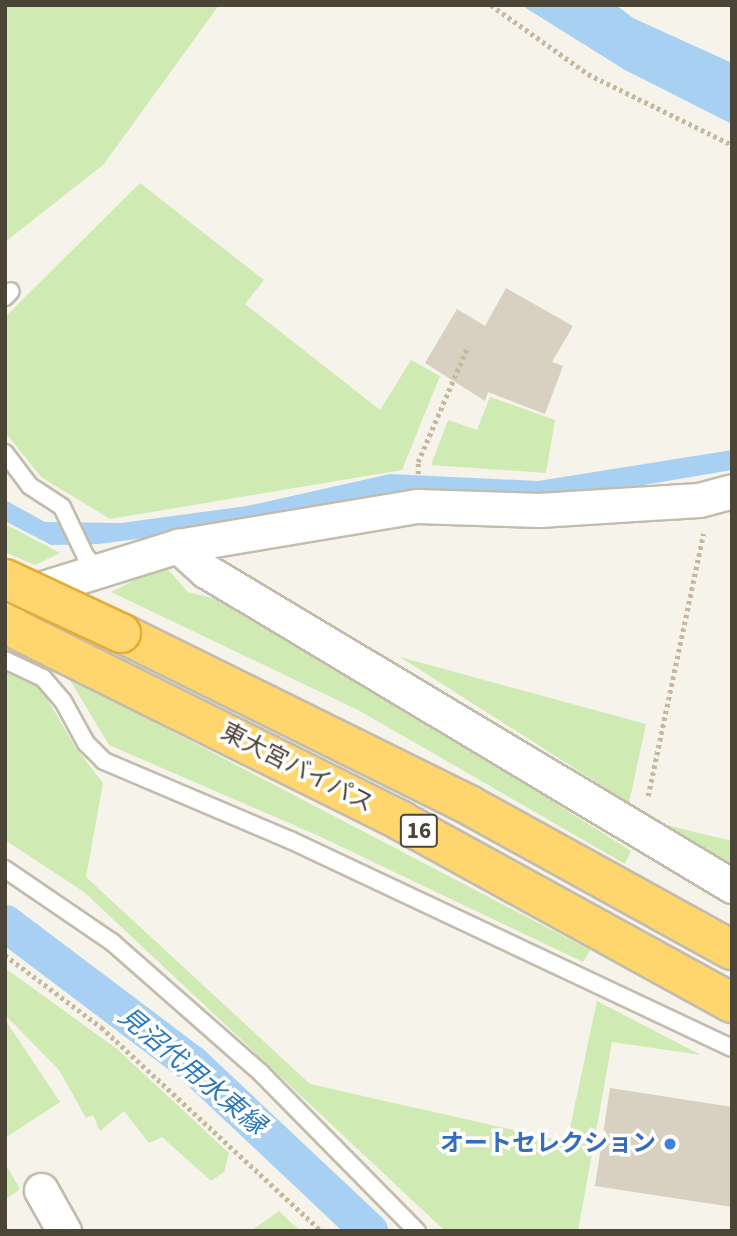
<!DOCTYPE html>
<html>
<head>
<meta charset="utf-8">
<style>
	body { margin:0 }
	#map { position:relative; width:737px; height:1236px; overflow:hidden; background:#f6f3eb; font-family:"Source Sans 3","Noto Sans JP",sans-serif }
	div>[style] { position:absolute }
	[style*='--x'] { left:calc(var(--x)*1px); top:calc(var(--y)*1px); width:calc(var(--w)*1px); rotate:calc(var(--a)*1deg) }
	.green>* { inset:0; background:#cfebb3 }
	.water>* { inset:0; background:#a7d0f3 }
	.canal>* { height:37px; margin:-18.5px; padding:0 18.5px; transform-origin:18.5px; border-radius:18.5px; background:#a7d0f3 }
	.building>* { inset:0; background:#d8d0c0 }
	.path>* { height:4.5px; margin-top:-2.25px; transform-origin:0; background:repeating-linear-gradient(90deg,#c4b99e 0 3.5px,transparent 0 7px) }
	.roads { filter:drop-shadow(2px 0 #c2bcad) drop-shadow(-2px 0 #c2bcad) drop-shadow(0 2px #c2bcad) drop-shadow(0 -2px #c2bcad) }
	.lane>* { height:16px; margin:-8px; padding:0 8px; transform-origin:8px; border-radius:8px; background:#fff }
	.street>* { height:33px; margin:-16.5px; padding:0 16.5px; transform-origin:16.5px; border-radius:16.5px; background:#fff }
	.highway>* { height:38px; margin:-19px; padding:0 19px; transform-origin:19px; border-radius:19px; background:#ffd56d }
	.bridges { filter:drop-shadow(2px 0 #e3ac38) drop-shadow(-2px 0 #e3ac38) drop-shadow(0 2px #e3ac38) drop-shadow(0 -2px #e3ac38) }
	.highway-bridge>* { height:38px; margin:-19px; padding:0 19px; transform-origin:19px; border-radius:19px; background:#ffd56d }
	.dots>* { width:19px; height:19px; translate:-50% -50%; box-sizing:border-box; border:4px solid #fff; border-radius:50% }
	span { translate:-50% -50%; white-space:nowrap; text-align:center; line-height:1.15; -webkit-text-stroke:7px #fff; paint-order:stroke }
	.shield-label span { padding:2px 5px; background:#fff; border:2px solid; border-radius:5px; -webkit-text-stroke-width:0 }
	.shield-label { font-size:23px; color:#4b4538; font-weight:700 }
	.street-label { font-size:24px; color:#4b4538 }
	.shop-label { font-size:24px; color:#366cbe; font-weight:700 }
	.right { translate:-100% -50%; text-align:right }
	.water-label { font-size:26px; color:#2c79bc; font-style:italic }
	.frame { position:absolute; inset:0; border:7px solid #4b4538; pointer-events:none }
</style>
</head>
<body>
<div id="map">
	<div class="green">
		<div style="clip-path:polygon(5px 5px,219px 5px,104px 164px,5px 242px)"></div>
		<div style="clip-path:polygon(140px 183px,264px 280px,245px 304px,380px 410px,411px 360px,440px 376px,402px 470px,110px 519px,41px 477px,5px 432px,5px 317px)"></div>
		<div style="clip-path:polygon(490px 397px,555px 420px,546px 473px,431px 465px,448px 420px,477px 430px)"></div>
		<div style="clip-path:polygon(5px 524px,60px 553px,35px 565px,5px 552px)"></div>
		<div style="clip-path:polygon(164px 565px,188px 592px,243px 606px,631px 851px,625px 864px,360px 711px,111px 592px)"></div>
		<div style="clip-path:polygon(400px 657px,646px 724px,629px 803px)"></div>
		<div style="clip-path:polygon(5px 670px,39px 685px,76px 748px,103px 783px,86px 877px,310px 1084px,567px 1142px,597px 1001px,701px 1055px,612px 1042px,578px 1231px,445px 1231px,84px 892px,5px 840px)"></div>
		<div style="clip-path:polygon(68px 677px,590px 950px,583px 962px,319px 836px,109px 745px)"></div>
		<div style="clip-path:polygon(658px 823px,732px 841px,732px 866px)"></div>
		<div style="clip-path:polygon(5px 968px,117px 1049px,229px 1153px,224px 1172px,211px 1181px,162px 1137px,149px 1143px,124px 1111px,100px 1131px,93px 1115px,86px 1118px,59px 1070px,5px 1015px)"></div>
		<div style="clip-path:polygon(6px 1021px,60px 1102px,5px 1138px,5px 1022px)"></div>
		<div style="clip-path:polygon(5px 1163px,20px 1189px,5px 1200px)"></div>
		<div style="clip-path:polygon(279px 1211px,300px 1231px,250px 1231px,251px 1231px)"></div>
	</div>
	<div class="water">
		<div style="clip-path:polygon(521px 5px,616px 5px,633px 18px,732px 63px,732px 124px,625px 70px)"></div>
		<div style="clip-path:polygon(732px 450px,732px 470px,567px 498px,228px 527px,99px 544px,51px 545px,5px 521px,5px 500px,45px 522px,121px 523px,247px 506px,390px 474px,538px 481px)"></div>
	</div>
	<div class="canal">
		<div style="--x:5;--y:923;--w:233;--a:37"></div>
		<div style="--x:191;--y:1063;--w:245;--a:43.3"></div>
	</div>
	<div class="building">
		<div style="clip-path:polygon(506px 288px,573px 326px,552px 362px,563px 366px,545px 414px,488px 392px,485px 401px,425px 363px,457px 309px,485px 326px)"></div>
		<div style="clip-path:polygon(610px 1088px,732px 1107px,732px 1207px,595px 1186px)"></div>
	</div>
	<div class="path">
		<div style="--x:491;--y:5;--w:119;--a:35.4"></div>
		<div style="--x:588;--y:74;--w:161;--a:26.2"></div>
		<div style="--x:418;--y:474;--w:12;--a:-90"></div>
		<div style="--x:418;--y:462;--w:124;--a:-66.7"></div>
		<div style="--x:648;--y:796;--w:268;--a:-78.1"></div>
		<div style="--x:5;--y:955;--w:120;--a:36.9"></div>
		<div style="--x:101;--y:1027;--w:300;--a:42.8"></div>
	</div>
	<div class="roads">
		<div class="lane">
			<div style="--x:5;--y:297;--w:8;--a:-45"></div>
			<div style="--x:5;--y:453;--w:41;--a:52.9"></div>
			<div style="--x:30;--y:486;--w:38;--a:33"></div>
			<div style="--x:62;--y:507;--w:55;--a:64.4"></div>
			<div style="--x:86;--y:557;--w:17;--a:45"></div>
			<div style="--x:5;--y:660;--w:42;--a:25.3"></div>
			<div style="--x:43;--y:678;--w:30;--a:49"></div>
			<div style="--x:63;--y:701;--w:48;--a:61.3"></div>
			<div style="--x:86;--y:743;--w:25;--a:45"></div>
			<div style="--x:104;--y:761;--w:202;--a:23"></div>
			<div style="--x:290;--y:840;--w:488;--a:25.2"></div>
			<div style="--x:5;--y:869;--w:130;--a:34.3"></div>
			<div style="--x:112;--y:942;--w:198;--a:41.3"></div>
			<div style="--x:261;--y:1073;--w:222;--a:45.4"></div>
		</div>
		<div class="street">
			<div style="--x:178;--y:546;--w:38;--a:42"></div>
			<div style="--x:206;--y:571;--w:613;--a:30.92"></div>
			<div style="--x:14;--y:597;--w:172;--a:-17.3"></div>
			<div style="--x:178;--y:546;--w:242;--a:-9.5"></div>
			<div style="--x:417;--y:506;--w:122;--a:1.9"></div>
			<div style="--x:539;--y:510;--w:160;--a:-3.6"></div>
			<div style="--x:699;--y:500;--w:34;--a:-15"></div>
			<div style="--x:41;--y:1190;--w:47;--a:60.7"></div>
		</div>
		<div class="highway">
			<div style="--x:5;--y:624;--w:442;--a:26.4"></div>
			<div style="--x:401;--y:821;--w:378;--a:28.8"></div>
			<div style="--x:121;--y:633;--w:388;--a:26.3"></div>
			<div style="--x:469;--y:805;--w:300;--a:28.9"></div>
		</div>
	</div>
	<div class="bridges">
		<div class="highway-bridge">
			<div style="--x:5;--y:579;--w:128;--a:25"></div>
		</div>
	</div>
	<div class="dots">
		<div style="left:670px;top:1144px;background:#3f7fe0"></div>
	</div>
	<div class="shield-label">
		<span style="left:419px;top:831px">16</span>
	</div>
	<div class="street-label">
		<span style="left:297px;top:768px;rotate:27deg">東大宮バイパス</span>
	</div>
	<div class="shop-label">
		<span class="right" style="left:656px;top:1144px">オートセレクション</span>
	</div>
	<div class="water-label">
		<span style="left:192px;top:1071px;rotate:40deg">見沼代用水東縁</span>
	</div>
	<div class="frame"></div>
</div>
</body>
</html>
